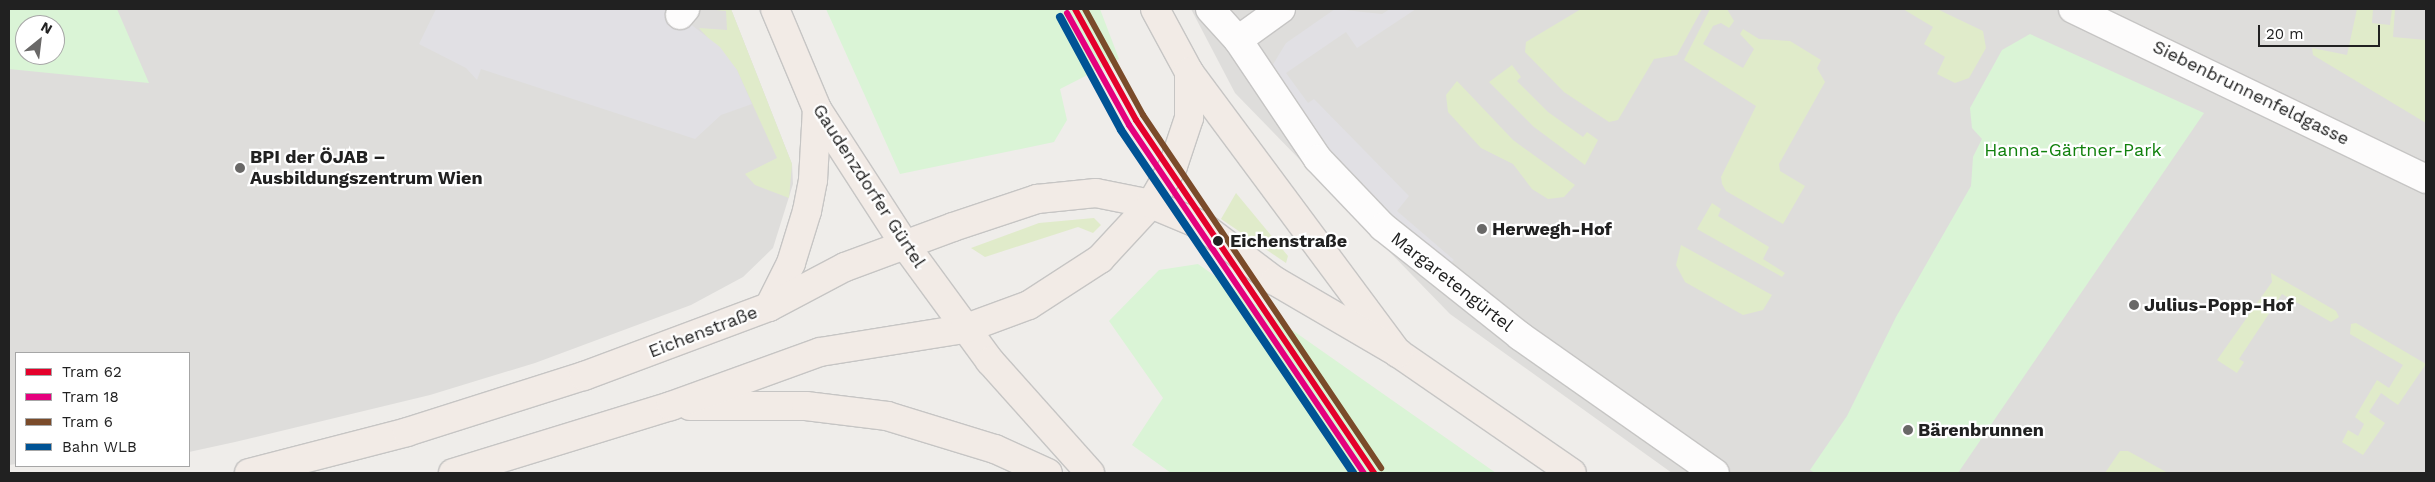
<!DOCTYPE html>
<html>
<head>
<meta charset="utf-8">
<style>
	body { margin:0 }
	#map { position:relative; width:2435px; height:482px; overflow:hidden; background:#efedea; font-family:"Work Sans",sans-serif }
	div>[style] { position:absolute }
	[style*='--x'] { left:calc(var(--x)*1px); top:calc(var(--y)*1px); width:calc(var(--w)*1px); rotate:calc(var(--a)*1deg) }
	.residential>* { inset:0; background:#dedddb }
	.grass>* { inset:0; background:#e0ebca }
	.park>* { inset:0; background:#daf4d6 }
	.plaza>* { inset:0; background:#e1e0e4 }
	.roads { filter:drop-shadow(1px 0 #c6c5c4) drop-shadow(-1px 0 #c6c5c4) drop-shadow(0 1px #c6c5c4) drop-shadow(0 -1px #c6c5c4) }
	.minor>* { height:28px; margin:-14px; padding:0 14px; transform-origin:14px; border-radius:14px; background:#fdfcfc }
	.primary>* { height:28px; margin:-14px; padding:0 14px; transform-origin:14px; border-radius:14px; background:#f2ebe6 }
	.rail-1>* { height:8px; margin:-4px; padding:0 4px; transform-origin:4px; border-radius:4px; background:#005395 }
	.tram-1>* { height:6px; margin:-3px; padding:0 3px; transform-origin:3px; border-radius:3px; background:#e4002b }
	.tram-2>* { height:6px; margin:-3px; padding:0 3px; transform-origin:3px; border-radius:3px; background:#e5007d }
	.tram-3>* { height:6px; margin:-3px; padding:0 3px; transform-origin:3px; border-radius:3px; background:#7a4b2a }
	.dots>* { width:14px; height:14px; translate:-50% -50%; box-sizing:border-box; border:2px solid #fff; border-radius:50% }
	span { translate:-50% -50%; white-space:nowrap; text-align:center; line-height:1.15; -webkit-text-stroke:4.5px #fff; paint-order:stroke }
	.street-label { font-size:18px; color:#212121 }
	.park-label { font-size:18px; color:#11810d }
	.poi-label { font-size:18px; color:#212121; font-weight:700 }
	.left { translate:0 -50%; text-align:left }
	.stop-label { font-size:18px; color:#212121; font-weight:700 }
	.frame { position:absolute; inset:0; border:10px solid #212121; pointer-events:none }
	.legend { position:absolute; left:15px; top:352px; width:175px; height:115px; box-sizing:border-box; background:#fff; border:1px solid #a6a6a6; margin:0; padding:6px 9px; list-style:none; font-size:15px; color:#212121 }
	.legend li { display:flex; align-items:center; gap:10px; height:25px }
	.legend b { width:25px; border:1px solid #a6a6a6 }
	.north { position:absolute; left:15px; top:15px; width:50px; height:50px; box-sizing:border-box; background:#fff; border:1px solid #a6a6a6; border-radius:50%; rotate:29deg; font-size:14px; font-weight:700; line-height:20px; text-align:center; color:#212121 }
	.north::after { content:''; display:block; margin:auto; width:18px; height:22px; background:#696867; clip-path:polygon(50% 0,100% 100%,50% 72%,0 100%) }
	.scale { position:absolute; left:2258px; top:25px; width:122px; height:22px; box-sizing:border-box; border:2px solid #212121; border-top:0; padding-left:6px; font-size:15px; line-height:18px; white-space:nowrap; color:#212121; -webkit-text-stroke:4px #fff; paint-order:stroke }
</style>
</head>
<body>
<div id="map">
	<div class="residential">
		<div style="clip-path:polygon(evenodd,9px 9px,731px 9px,792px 164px,793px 184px,773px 248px,743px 277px,691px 305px,535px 363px,430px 395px,235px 442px,189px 452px,189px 353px,16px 353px,16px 464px,9px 465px,9px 9px,25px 25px,55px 25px,55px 55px,25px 55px,25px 25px)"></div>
		<div style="clip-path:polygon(1191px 9px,2426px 9px,2426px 473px,1672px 473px,1450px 314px,1235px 93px)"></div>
	</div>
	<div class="grass">
		<div style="clip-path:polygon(706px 9px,731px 9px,792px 164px,789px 198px,755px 185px,745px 174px,777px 158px,737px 70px,699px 28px,727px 30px,726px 11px)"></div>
		<div style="clip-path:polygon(1581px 9px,1702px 9px,1677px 55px,1654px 59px,1618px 120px,1609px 122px,1564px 92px,1525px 52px,1526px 42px)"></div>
		<div style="clip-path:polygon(1710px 9px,1727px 9px,1734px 21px,1729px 28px,1721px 23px,1713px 26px,1703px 44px,1743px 68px,1754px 49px,1740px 34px,1743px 29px,1759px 39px,1790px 41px,1821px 60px,1817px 68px,1825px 82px,1779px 164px,1780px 171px,1805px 186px,1783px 224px,1726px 191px,1722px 184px,1721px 177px,1756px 106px,1684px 60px)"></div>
		<div style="clip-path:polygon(1903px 9px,1937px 9px,1983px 31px,1986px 48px,1969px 78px,1955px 83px,1937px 74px,1945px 57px,1924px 44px,1933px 27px)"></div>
		<div style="clip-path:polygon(2357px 9px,2373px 9px,2372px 23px,2390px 25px,2392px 9px,2395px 9px,2393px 37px,2426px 40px,2426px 123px,2313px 55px,2312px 48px,2347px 55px)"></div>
		<div style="clip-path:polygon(1512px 65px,1521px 77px,1517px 81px,1548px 112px,1583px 137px,1587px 132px,1598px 140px,1585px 165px,1534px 127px,1489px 82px)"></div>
		<div style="clip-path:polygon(1457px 81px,1513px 140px,1575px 185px,1564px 197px,1548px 199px,1532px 189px,1513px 164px,1481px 148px,1448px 112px,1446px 95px)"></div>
		<div style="clip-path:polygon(1236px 193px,1288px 256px,1286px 263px,1221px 219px)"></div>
		<div style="clip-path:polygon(1712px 203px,1721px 209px,1718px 216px,1769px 247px,1763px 259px,1785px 273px,1782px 277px,1697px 229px)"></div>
		<div style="clip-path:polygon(1094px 218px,1101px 225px,1093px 233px,1078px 227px,985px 257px,971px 248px,1039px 223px)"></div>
		<div style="clip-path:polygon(1681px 245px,1772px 295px,1763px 310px,1743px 315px,1685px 282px,1676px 265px)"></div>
		<div style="clip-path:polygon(2271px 273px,2336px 311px,2339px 317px,2331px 322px,2282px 294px,2239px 359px,2244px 362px,2237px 373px,2217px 360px,2272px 282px)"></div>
		<div style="clip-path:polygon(2356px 323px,2426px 364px,2398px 405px,2381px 393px,2369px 412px,2385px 423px,2363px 455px,2342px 442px,2348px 430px,2358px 436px,2364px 424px,2355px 417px,2377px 380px,2389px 388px,2403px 365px,2350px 334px,2351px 324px)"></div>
		<div style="clip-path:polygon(2120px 451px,2128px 451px,2168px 473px,2105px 473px)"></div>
	</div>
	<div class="park">
		<div style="clip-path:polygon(evenodd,9px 9px,117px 9px,149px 83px,9px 69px,9px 9px,25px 25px,55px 25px,55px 55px,25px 55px,25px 25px)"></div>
		<div style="clip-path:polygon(826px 9px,1100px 9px,1119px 59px,1060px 89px,1067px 120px,1054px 142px,900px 174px)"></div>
		<div style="clip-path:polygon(2030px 34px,2204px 113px,1958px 473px,1815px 473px,1810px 470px,1847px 416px,1896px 317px,1971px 186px,1973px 157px,1982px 139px,1972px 128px,1970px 108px,2002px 50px)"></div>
		<div style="clip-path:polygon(1198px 264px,1496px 473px,1171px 473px,1132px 445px,1163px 398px,1109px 321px,1159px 270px)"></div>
	</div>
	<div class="plaza">
		<div style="clip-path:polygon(436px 9px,671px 9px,720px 47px,737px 70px,752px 104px,721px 115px,695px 139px,481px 69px,477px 80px,466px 68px,419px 44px)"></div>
		<div style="clip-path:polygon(1335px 9px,1382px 14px,1390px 9px,1416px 9px,1357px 48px,1346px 32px,1286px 73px,1308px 103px,1314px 99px,1409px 196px,1397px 211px,1454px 260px,1448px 265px,1406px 231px,1333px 156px,1288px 99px,1272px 66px,1286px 43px)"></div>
	</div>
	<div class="roads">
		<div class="minor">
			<div style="--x:1210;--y:9;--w:42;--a:47.9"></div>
			<div style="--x:1238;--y:40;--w:143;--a:56.1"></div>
			<div style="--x:1318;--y:159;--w:94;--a:46.3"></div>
			<div style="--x:1383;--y:227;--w:175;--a:38.5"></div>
			<div style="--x:1520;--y:336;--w:238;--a:35.1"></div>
			<div style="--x:2073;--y:9;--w:392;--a:25.7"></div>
			<div style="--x:680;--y:15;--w:8;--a:-50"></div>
			<div style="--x:1238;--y:40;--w:53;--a:-35.8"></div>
		</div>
		<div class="primary">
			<div style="--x:775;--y:9;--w:108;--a:67.2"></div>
			<div style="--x:817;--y:109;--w:162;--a:57.1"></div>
			<div style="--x:905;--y:245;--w:144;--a:53.8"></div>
			<div style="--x:990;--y:361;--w:150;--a:48.2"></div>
			<div style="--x:1155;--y:9;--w:72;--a:61.6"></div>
			<div style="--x:1189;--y:72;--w:350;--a:53.4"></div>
			<div style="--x:1398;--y:353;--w:211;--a:34.6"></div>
			<div style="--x:769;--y:307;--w:49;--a:-63.4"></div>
			<div style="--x:791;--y:263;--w:54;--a:-72.9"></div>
			<div style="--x:807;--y:211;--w:32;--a:-79"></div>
			<div style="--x:813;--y:180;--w:71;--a:-86.8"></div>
			<div style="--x:690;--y:406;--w:116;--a:0"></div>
			<div style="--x:806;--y:406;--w:82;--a:7"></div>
			<div style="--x:887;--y:416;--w:113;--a:17"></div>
			<div style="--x:995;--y:449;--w:58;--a:24.4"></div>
			<div style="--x:249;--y:473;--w:163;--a:-14.5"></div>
			<div style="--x:407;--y:432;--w:186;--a:-17.6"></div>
			<div style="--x:584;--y:376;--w:197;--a:-20.5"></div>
			<div style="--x:769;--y:307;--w:86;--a:-27.8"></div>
			<div style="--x:845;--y:267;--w:115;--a:-20.3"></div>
			<div style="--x:953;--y:227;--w:89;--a:-18.4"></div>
			<div style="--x:1037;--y:199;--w:59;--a:-5.8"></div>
			<div style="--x:1096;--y:193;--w:56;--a:11.3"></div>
			<div style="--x:1151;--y:204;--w:54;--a:22.8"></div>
			<div style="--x:1201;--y:225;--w:93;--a:37.1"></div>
			<div style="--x:1275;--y:281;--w:143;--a:30.3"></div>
			<div style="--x:453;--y:473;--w:228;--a:-17.1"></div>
			<div style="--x:671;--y:406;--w:158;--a:-19.9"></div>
			<div style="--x:820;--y:352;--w:146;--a:-9.1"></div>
			<div style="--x:964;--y:329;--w:69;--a:-20.3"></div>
			<div style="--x:1029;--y:305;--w:85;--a:-32.9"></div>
			<div style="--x:1100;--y:259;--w:75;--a:-47.2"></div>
			<div style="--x:1151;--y:204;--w:44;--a:-59.9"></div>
			<div style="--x:1173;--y:166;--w:51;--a:-71.6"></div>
			<div style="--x:1189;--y:118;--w:46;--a:-90"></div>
		</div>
	</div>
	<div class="rail-1">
		<div style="--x:1060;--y:17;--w:128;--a:61.6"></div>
		<div style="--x:1121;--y:130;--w:414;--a:55.9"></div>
	</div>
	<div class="tram-1">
		<div style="--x:1075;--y:9;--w:127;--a:61.2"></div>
		<div style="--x:1136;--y:120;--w:426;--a:56"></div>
	</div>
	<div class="tram-2">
		<div style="--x:1067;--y:13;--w:128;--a:61"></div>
		<div style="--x:1129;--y:125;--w:420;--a:56"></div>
	</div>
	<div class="tram-3">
		<div style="--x:1085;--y:9;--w:121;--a:61.3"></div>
		<div style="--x:1143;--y:115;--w:426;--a:56"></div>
	</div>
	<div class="dots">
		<div style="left:240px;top:168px;background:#696867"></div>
		<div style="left:1482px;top:229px;background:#696867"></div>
		<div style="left:1218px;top:241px;background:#212121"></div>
		<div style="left:2134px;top:305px;background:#696867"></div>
		<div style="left:1908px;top:430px;background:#696867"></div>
	</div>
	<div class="street-label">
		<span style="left:2251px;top:93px;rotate:26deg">Siebenbrunnenfeldgasse</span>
		<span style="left:869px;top:186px;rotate:57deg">Gaudenzdorfer Gürtel</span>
		<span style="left:1452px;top:282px;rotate:38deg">Margaretengürtel</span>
		<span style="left:703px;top:332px;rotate:-21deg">Eichenstraße</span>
	</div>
	<div class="park-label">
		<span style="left:2073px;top:150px">Hanna-Gärtner-Park</span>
	</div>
	<div class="poi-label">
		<span class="left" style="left:250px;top:168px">BPI der ÖJAB –<br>Ausbildungszentrum Wien</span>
		<span class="left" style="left:1492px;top:229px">Herwegh-Hof</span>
		<span class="left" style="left:2144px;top:305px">Julius-Popp-Hof</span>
		<span class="left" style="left:1918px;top:430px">Bärenbrunnen</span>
	</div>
	<div class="stop-label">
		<span class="left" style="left:1230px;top:241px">Eichenstraße</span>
	</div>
	<div class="frame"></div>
	<ul class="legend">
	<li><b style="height:6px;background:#e4002b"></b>Tram 62</li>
	<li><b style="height:6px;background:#e5007d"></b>Tram 18</li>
	<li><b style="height:6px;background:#7a4b2a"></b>Tram 6</li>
	<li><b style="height:6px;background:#005395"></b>Bahn WLB</li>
	</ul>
	<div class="north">N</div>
	<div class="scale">20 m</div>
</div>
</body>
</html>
